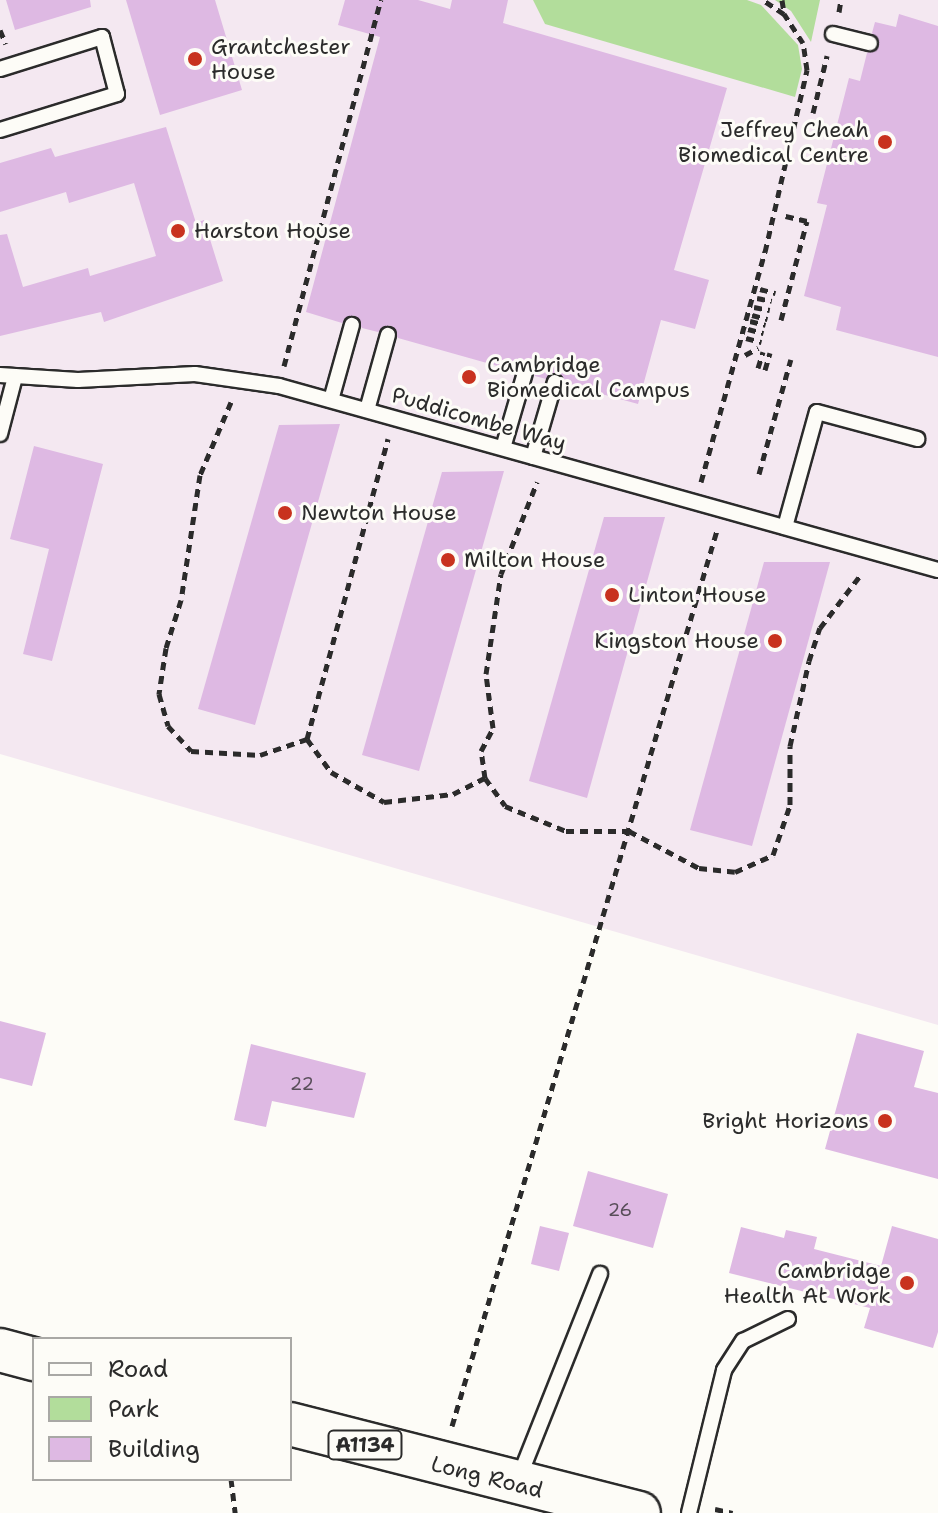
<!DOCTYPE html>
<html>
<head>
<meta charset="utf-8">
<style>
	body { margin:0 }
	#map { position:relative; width:938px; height:1513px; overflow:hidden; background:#fdfcf7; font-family:"Shantell Sans",sans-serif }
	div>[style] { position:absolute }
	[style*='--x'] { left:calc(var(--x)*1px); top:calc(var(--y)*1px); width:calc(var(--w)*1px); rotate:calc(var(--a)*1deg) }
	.built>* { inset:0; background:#f4e8f1 }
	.green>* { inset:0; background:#b2dd9b }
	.building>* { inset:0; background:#deb9e3 }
	.path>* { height:5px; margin-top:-2.5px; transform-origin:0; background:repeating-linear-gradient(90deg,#2b2b2b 0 8px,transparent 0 14px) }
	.roads { filter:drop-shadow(2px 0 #2b2b2b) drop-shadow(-2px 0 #2b2b2b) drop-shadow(0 2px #2b2b2b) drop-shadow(0 -2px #2b2b2b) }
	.service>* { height:14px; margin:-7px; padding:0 7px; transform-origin:7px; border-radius:7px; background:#fdfcf7 }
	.primary>* { height:42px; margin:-21px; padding:0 21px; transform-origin:21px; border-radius:21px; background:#fdfcf7 }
	.dots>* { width:22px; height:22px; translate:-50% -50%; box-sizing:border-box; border:4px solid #fdfcf7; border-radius:50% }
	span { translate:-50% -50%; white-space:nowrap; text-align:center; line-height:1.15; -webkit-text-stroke:6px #fdfcf7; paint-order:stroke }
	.number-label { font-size:18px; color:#584e59 }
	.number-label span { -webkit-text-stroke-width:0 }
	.shield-label span { padding:2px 6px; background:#fdfcf7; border:2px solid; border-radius:6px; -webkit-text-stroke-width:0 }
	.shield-label { font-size:20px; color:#2b2b2b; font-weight:700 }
	.poi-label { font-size:22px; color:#2b2b2b }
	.left { translate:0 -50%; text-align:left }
	.right { translate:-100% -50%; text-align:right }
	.street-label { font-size:22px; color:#2b2b2b }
	.legend { position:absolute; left:32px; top:1337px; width:260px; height:144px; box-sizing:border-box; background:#fdfcf7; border:2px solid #a9a8a5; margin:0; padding:10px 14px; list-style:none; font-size:24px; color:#2b2b2b }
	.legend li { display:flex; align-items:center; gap:16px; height:40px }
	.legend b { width:40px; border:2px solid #a9a8a5 }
</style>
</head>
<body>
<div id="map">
	<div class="built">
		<div style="clip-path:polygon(0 0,938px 0,938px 1025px,0 754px)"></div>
	</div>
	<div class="green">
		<div style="clip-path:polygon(533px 0,747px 0,761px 5px,798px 45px,802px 69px,795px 97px,545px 24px)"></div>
		<div style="clip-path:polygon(775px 0,820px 0,811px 42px,791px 11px)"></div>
	</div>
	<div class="building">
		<div style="clip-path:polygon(6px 0,90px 0,91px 7px,15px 30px)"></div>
		<div style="clip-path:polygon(126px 0,215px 0,242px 90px,160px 115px)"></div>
		<div style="clip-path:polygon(345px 0,418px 0,450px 9px,452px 0,508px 0,503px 23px,727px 88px,674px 270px,709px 280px,695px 329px,661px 320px,638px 404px,565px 384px,557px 372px,546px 379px,535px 376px,527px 363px,515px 371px,398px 338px,390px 325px,378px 332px,362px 328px,354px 315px,342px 323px,306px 312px,380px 37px,338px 25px)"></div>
		<div style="clip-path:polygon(899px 14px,938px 26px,938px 357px,836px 330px,841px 307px,804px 296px,827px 205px,817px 203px,849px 78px,860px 81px,867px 53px,879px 46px,872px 33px,875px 22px,896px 27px)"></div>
		<div style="clip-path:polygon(166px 127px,196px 223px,204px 220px,223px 281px,104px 322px,101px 312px,0 336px,0 235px,7px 234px,23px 287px,88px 268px,90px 276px,156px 256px,134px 183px,69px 203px,66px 192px,0 212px,0 163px,51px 148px,55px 157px)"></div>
		<div style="clip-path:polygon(340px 424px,255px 725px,198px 709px,279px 425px)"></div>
		<div style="clip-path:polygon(34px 446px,103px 464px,52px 661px,23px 654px,49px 549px,10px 539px)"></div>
		<div style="clip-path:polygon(504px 471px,419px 771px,362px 755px,442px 472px)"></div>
		<div style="clip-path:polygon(604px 517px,665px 517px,587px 798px,529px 781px)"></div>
		<div style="clip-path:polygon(764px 562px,830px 562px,752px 846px,690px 830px)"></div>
		<div style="clip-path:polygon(0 1021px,46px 1033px,32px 1086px,0 1078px)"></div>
		<div style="clip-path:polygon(857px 1033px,924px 1051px,914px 1087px,938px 1093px,938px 1179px,825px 1149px)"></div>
		<div style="clip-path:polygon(251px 1044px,366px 1073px,354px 1118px,272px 1101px,266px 1127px,234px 1120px)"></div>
		<div style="clip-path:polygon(588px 1171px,668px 1194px,653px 1248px,573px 1226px)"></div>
		<div style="clip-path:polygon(540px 1226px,569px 1233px,559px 1271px,531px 1264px)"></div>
		<div style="clip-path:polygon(892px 1226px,938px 1239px,938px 1332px,933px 1348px,864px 1328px,870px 1308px,729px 1273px,741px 1227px,784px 1238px,786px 1230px,817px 1237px,814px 1249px,881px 1266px)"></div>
	</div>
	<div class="path">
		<div style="--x:782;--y:0;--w:13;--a:81"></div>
		<div style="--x:839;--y:12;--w:12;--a:-81"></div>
		<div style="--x:0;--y:30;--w:15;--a:67"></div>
		<div style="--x:813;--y:113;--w:59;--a:-76.2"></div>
		<div style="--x:760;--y:289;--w:16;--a:15"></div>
		<div style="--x:757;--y:298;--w:15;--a:11"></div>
		<div style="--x:754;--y:307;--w:16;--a:11"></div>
		<div style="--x:752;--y:315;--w:16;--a:15"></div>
		<div style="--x:781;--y:320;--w:102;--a:-75.3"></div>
		<div style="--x:807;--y:221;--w:22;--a:-167"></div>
		<div style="--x:750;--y:321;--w:16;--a:14"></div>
		<div style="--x:748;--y:329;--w:16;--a:15"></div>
		<div style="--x:746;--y:338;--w:16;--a:15"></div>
		<div style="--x:745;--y:355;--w:15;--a:-28"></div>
		<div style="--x:284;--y:366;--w:379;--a:-75.2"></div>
		<div style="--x:758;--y:368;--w:17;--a:-73"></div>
		<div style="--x:765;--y:370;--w:18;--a:-74"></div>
		<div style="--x:231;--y:402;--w:79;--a:113"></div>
		<div style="--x:200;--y:475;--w:126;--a:98.6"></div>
		<div style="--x:181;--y:600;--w:50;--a:107.4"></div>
		<div style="--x:166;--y:648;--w:47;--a:98.7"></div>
		<div style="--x:159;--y:694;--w:33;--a:74"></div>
		<div style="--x:168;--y:726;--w:34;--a:47"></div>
		<div style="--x:191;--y:751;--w:69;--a:3.3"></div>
		<div style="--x:260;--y:755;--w:50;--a:-18.8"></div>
		<div style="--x:307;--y:739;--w:41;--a:54"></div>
		<div style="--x:331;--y:772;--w:61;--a:29.5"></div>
		<div style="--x:384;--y:802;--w:69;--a:-6.6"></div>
		<div style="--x:453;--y:794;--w:36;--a:-27"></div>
		<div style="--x:485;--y:778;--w:34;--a:54"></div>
		<div style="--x:505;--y:806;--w:66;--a:22.3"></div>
		<div style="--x:566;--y:831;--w:63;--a:0"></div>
		<div style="--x:629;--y:831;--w:79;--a:27.9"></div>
		<div style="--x:699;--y:868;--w:36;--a:6"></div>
		<div style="--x:735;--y:872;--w:42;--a:-24.1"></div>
		<div style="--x:773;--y:855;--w:53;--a:-71.2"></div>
		<div style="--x:790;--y:805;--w:59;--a:-90"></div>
		<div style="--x:790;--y:746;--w:87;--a:-77.4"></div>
		<div style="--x:809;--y:661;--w:35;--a:-72"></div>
		<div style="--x:820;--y:628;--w:69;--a:-52.6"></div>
		<div style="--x:759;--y:474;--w:119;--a:-74.5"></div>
		<div style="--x:701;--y:482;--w:239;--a:-74.5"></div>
		<div style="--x:765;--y:252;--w:187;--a:-77"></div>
		<div style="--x:807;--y:70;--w:27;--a:-98"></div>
		<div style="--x:803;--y:43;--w:35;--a:-123"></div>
		<div style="--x:784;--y:14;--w:25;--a:-146"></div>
		<div style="--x:307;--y:739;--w:311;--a:-74.9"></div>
		<div style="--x:485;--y:778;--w:27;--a:-98"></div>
		<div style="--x:481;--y:751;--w:26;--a:-62"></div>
		<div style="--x:493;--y:728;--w:54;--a:-97.4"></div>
		<div style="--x:486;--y:674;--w:101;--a:-81.5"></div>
		<div style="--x:501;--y:574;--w:99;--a:-68.6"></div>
		<div style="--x:452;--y:1426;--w:934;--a:-73.52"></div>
		<div style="--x:231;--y:1479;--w:34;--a:83"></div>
		<div style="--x:715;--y:1509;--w:18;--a:13"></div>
	</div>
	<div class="roads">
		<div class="service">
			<div style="--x:833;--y:34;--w:38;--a:14"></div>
			<div style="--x:0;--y:69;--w:107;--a:-17.4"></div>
			<div style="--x:102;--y:37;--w:59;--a:75.3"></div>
			<div style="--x:117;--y:94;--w:122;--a:162.9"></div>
			<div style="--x:0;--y:375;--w:78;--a:3.7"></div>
			<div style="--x:78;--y:380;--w:117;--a:-2.9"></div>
			<div style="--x:195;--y:374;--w:85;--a:8.1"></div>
			<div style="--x:279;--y:386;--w:684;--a:15.6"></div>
			<div style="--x:331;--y:400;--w:78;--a:-74.4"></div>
			<div style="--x:367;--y:410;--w:78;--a:-74.4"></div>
			<div style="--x:0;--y:434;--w:59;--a:-75.3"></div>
			<div style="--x:503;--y:448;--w:78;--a:-73.7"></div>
			<div style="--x:533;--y:457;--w:78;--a:-73.7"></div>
			<div style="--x:785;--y:527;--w:119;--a:-74.5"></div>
			<div style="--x:817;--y:412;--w:104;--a:15.1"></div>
			<div style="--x:518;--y:1480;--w:222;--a:-68.3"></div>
			<div style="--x:689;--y:1513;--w:147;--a:-76.2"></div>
			<div style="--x:724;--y:1370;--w:35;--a:-57"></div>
			<div style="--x:743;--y:1341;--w:50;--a:-26.1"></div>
		</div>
		<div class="primary">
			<div style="--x:0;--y:1350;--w:35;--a:15"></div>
			<div style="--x:290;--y:1424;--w:360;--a:14.3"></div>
		</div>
	</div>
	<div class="dots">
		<div style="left:195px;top:59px;background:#c8321e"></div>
		<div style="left:885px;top:142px;background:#c8321e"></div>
		<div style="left:178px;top:231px;background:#c8321e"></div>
		<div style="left:469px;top:377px;background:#c8321e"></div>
		<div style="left:285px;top:513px;background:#c8321e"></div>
		<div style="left:448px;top:560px;background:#c8321e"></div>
		<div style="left:612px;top:595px;background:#c8321e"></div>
		<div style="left:775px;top:641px;background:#c8321e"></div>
		<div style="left:885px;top:1121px;background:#c8321e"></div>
		<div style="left:907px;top:1283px;background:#c8321e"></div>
	</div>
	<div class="number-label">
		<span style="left:302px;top:1084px">22</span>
		<span style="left:620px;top:1210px">26</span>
	</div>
	<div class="shield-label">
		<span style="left:365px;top:1445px">A1134</span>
	</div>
	<div class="poi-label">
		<span class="left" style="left:211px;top:59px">Grantchester<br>House</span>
		<span class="right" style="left:869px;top:142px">Jeffrey Cheah<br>Biomedical Centre</span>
		<span class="left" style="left:194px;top:231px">Harston House</span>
		<span class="left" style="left:487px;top:377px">Cambridge<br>Biomedical Campus</span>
		<span class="left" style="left:301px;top:513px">Newton House</span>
		<span class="left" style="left:464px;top:560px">Milton House</span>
		<span class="left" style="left:628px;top:595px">Linton House</span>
		<span class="right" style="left:759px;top:641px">Kingston House</span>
		<span class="right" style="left:869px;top:1121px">Bright Horizons</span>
		<span class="right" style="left:891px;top:1283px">Cambridge<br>Health At Work</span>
	</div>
	<div class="street-label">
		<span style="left:479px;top:419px;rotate:16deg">Puddicombe Way</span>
		<span style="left:487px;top:1477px;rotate:14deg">Long Road</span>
	</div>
	<ul class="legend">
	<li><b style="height:10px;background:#fdfcf7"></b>Road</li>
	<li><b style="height:22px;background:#b2dd9b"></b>Park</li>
	<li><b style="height:22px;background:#deb9e3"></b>Building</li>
	</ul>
</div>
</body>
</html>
